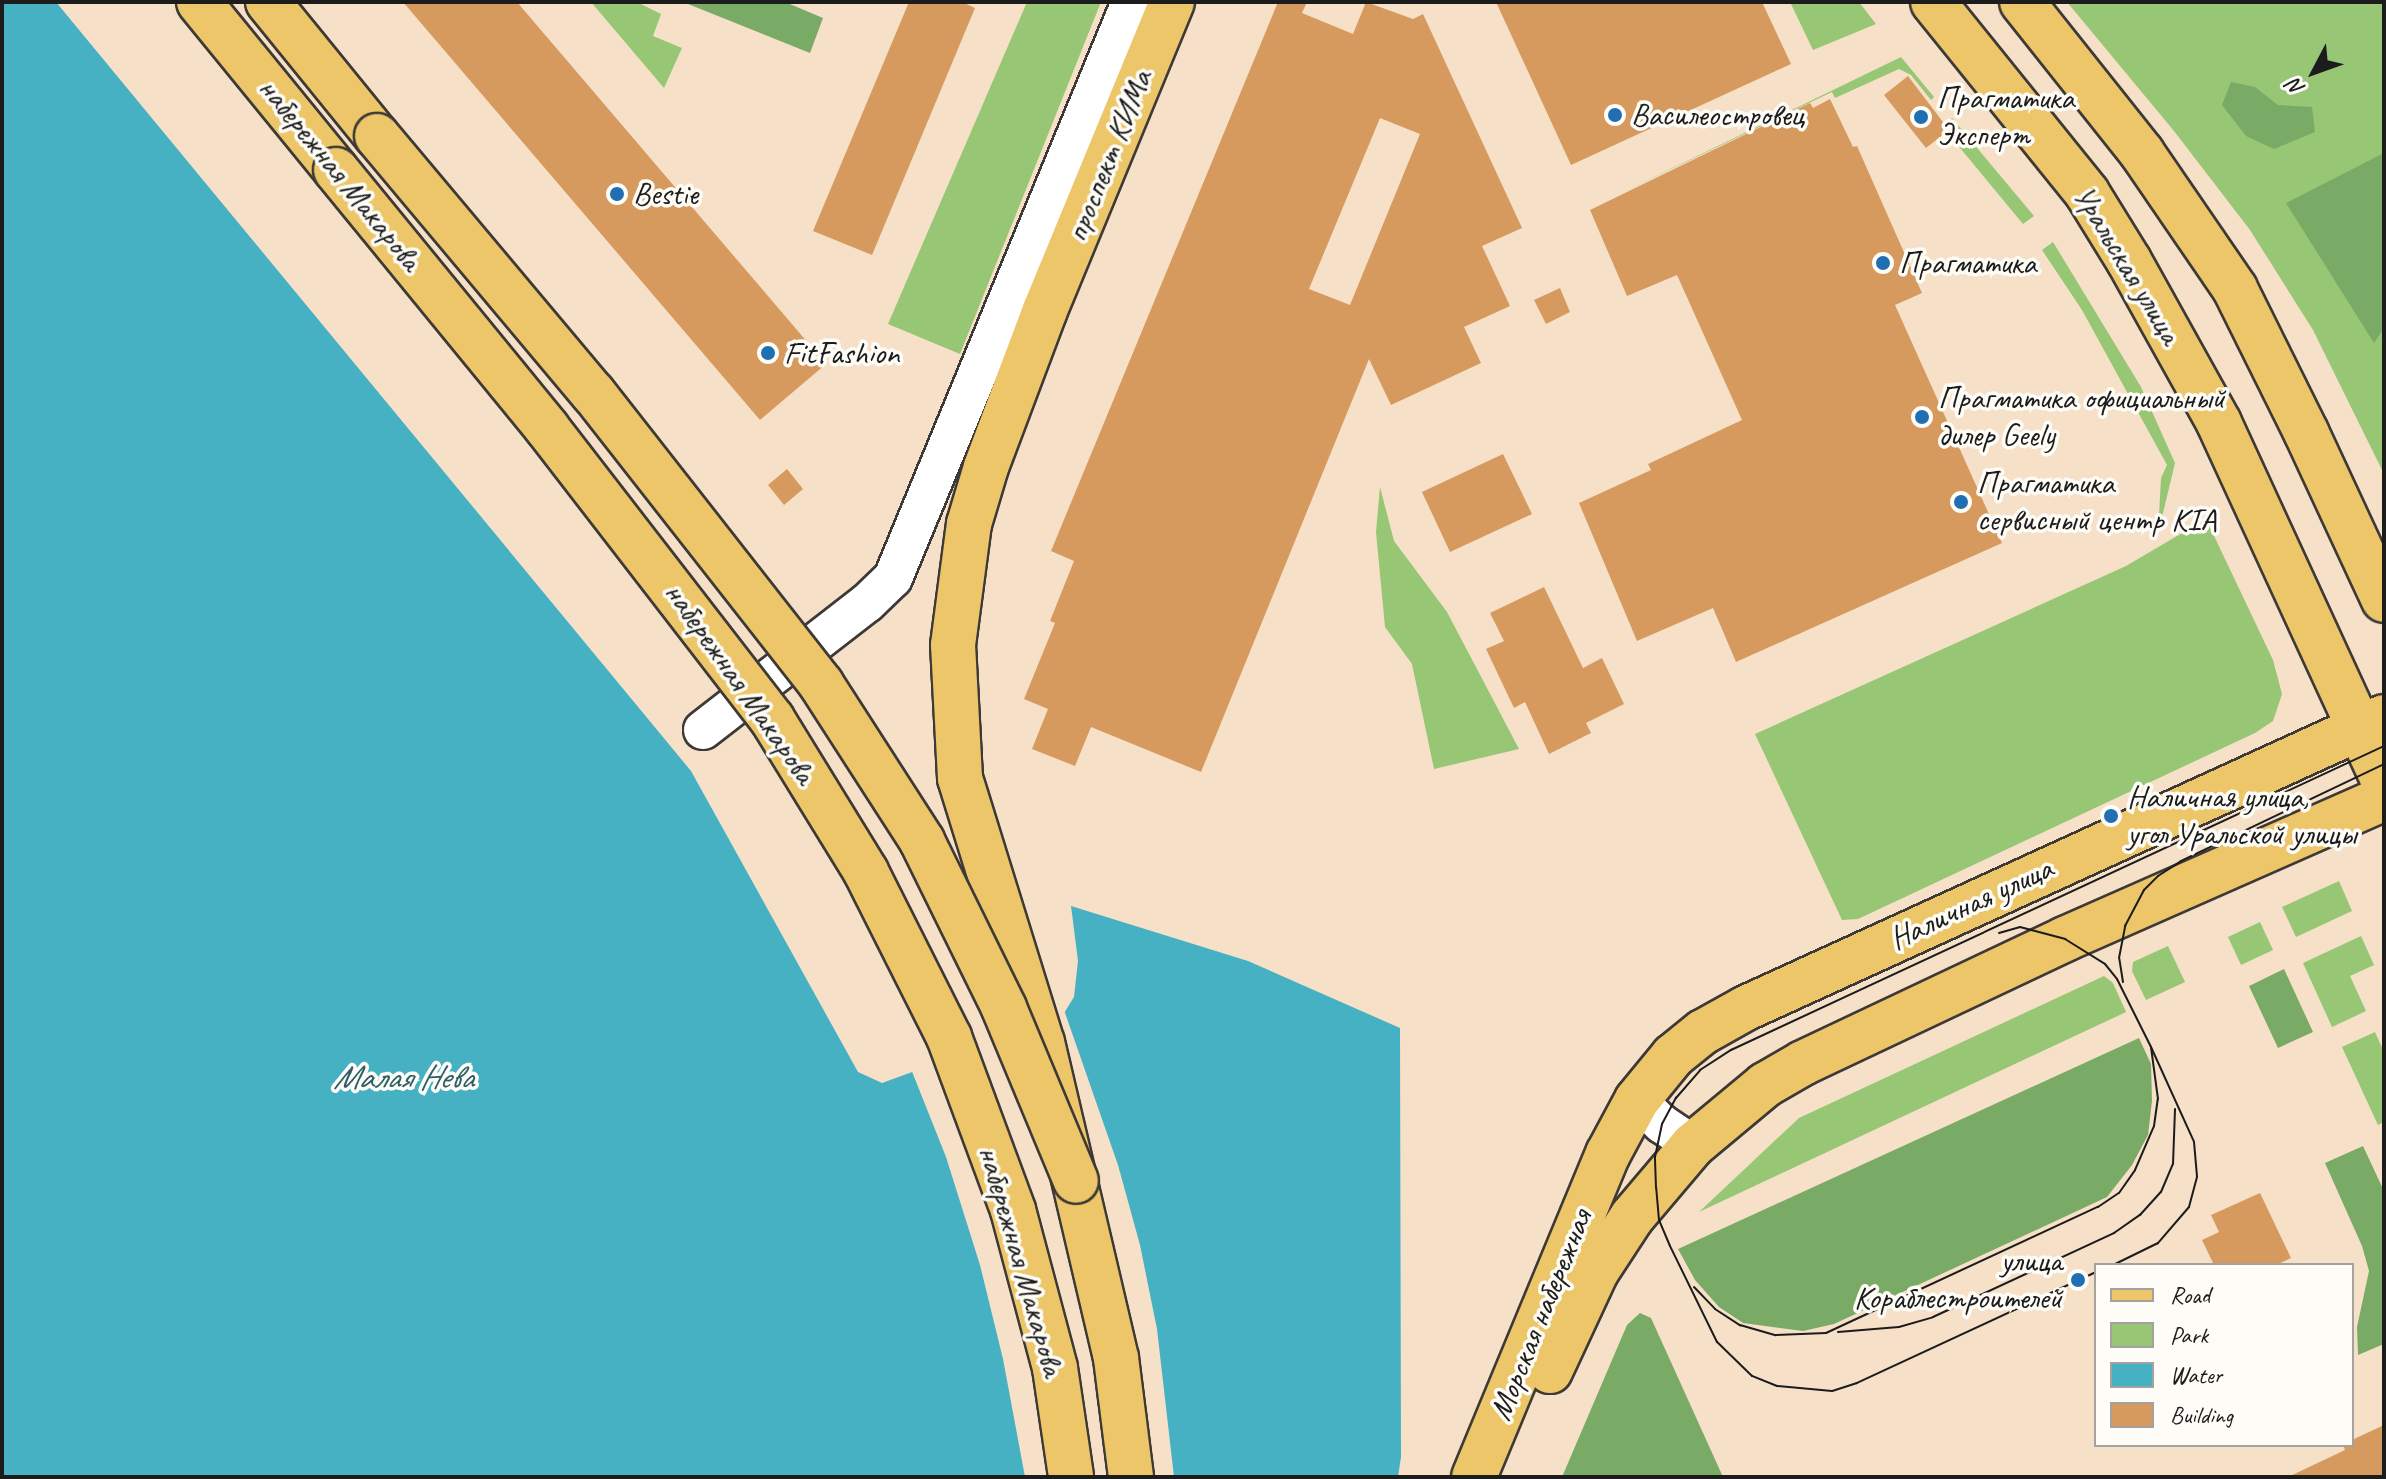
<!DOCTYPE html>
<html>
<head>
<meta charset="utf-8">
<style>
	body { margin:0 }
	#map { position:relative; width:2386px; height:1479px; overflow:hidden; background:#f6e0c8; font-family:Caveat,sans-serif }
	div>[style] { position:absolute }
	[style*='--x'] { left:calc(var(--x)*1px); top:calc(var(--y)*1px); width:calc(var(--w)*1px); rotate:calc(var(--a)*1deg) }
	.green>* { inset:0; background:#97c674 }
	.forest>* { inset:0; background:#79ab66 }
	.water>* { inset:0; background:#45b1c2 }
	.pier>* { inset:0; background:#f6e0c8 }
	.building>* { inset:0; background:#d69a5f }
	.roads { filter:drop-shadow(2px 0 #3d3936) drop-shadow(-2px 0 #3d3936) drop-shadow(0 2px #3d3936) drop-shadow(0 -2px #3d3936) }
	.minor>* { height:38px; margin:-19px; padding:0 19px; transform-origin:19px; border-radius:19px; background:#fff }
	.major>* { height:44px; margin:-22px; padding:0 22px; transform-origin:22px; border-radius:22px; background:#ecc669 }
	.tram>* { height:2px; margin:-1px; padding:0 1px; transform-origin:1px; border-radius:1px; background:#1c1c1c }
	.bridges { filter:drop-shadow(2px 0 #3d3936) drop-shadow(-2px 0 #3d3936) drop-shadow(0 2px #3d3936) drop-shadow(0 -2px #3d3936) }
	.major-bridge>* { height:44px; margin:-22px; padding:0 22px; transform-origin:22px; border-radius:22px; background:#ecc669 }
	.dots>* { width:22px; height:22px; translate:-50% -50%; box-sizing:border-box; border:4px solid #fdfcf7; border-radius:50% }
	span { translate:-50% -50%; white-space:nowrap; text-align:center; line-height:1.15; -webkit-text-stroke:7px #fdfcf7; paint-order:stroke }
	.poi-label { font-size:32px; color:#1c1c1c }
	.left { translate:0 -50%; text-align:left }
	.right { translate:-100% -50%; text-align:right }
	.street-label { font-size:32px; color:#1c1c1c }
	.water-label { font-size:34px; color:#2e5f67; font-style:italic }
	.frame { position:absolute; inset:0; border:4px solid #1c1c1c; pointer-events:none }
	.legend { position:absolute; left:2094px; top:1263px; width:260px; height:184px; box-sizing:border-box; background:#fdfcf7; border:2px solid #a3a29f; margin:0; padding:10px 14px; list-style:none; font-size:24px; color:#1c1c1c }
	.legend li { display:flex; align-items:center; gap:16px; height:40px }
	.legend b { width:40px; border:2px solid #a3a29f }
	.north { position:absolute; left:2274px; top:32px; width:80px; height:80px; -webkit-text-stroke:6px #fdfcf7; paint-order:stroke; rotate:229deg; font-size:22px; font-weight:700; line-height:32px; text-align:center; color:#1c1c1c }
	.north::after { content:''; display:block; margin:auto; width:28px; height:36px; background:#1c1c1c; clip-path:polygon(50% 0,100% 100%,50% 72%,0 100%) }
</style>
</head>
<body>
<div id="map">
	<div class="green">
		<div style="clip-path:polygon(591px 2px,637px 2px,661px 14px,653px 36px,682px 48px,664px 88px)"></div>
		<div style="clip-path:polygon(1027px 2px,1101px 2px,960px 354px,888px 324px)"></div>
		<div style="clip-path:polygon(1790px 2px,1859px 2px,1876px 24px,1813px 50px)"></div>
		<div style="clip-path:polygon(2067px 2px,2384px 2px,2384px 474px,2313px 330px,2250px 230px,2174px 131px)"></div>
		<div style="clip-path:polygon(1901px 57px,1934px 97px,1931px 100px,1911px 75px,1899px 69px,1835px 98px,1832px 92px,1619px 194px)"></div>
		<div style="clip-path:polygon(1952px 118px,2034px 216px,2023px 224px,1951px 137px,1946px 123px)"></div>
		<div style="clip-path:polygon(2053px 242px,2141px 387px,2175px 463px,2158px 534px,2161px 478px,2167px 465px,2082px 310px,2042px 250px)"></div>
		<div style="clip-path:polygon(1380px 487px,1394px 541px,1447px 612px,1519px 749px,1434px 769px,1412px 664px,1385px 627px,1376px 532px)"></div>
		<div style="clip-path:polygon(2206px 519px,2273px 660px,2282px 694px,2273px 721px,2255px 733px,1858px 919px,1842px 920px,1755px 734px,2126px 566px)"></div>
		<div style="clip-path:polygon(2339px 881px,2352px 911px,2296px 937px,2282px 907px)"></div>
		<div style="clip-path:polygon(2260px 922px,2273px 950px,2241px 965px,2228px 937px)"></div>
		<div style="clip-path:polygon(2361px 936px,2374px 965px,2350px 976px,2366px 1011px,2332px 1027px,2303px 963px)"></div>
		<div style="clip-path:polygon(2168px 946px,2185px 982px,2146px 1000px,2132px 971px,2133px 962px)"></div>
		<div style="clip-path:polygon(2104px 976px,2113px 983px,2126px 1012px,1699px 1212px,1799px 1118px)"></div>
		<div style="clip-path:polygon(2375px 1032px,2384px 1052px,2384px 1122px,2378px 1125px,2342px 1047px)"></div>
	</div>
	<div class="forest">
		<div style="clip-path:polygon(683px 2px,785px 2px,823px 18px,810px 53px)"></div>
		<div style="clip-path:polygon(2231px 82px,2255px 87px,2278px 105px,2312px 107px,2315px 132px,2274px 149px,2246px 136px,2222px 105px)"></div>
		<div style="clip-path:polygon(2384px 153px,2384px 328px,2374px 343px,2286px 203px)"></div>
		<div style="clip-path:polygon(2284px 969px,2313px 1032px,2278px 1048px,2249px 986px)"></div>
		<div style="clip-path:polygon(2139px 1038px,2151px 1064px,2152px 1101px,2148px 1135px,2132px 1165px,2107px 1197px,1834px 1324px,1803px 1331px,1743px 1323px,1719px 1307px,1695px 1280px,1678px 1249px)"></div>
		<div style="clip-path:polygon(2363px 1146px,2384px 1191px,2384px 1344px,2358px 1355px,2357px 1327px,2369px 1271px,2362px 1246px,2325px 1163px)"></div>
		<div style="clip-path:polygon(1640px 1313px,1651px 1318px,1723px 1477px,1562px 1477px,1627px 1325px)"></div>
	</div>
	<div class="water">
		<div style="clip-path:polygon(2px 2px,56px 2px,691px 771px,858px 1072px,882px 1083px,1061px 1018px,1074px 997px,1078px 961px,1071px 906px,1248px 961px,1400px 1028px,1401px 1457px,1398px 1477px,2px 1477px)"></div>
	</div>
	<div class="pier">
		<div style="clip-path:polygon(1063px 1007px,1118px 1165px,1140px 1245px,1157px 1329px,1174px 1477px,1025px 1477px,1003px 1359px,980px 1265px,946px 1157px,911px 1069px,1058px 1015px)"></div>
	</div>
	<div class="building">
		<div style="clip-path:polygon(403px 2px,517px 2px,826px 364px,760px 420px)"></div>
		<div style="clip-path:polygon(909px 2px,962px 2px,975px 8px,872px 255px,813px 231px)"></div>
		<div style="clip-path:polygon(evenodd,1278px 2px,1307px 2px,1302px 13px,1353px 34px,1366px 2px,1413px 19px,1423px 14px,1522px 228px,1482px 246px,1510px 306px,1464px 327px,1481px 363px,1391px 405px,1369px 359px,1201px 772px,1091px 727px,1075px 766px,1032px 749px,1048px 709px,1024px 699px,1055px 623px,1050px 621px,1074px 561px,1051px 551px,1278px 2px,1380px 118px,1420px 134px,1350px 305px,1309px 289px,1380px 118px)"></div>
		<div style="clip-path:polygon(1496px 2px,1762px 2px,1791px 64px,1571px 165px)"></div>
		<div style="clip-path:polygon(1908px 76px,1949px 130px,1926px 148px,1884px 95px)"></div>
		<div style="clip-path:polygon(1830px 99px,1853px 147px,1857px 146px,1922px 293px,1895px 305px,2002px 543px,1736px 662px,1713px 608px,1637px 641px,1579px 503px,1651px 470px,1648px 464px,1742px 420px,1677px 275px,1627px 296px,1590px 210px,1810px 103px,1813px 108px)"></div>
		<div style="clip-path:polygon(1560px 288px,1570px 312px,1546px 324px,1534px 300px)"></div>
		<div style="clip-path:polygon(1503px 454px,1532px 514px,1450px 552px,1422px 492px)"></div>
		<div style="clip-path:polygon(787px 469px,803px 489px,784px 505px,768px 485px)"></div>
		<div style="clip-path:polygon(1544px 587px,1583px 668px,1602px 658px,1624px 704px,1586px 723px,1591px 733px,1549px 754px,1525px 702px,1514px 708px,1486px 649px,1504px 641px,1490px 613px)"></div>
		<div style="clip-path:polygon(2260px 1193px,2291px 1258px,2276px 1265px,2214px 1265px,2202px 1240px,2219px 1232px,2211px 1215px)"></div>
		<div style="clip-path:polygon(2384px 1425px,2384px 1477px,2288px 1477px,2345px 1450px,2343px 1445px,2352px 1445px,2352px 1440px)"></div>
	</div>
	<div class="roads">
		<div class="minor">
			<div style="--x:703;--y:730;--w:207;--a:-37.8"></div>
			<div style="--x:867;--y:603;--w:36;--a:-44"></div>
			<div style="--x:893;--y:578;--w:623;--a:-67.55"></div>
			<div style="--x:1637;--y:1100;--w:35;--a:44"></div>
			<div style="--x:1662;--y:1124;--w:37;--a:34"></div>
		</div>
		<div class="major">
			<div style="--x:199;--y:2;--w:217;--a:50.8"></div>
			<div style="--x:268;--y:2;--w:173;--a:50.9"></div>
			<div style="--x:1933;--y:2;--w:245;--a:51.1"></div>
			<div style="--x:2087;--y:193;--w:80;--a:58.3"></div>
			<div style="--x:2129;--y:261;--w:185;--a:60.9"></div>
			<div style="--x:2219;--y:423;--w:395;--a:65.3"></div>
			<div style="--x:2022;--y:2;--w:193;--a:51.5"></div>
			<div style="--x:2142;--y:153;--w:165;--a:55.6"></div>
			<div style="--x:2235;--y:289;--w:160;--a:63.6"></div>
			<div style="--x:2306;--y:432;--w:185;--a:65.1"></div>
			<div style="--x:1550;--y:1371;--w:109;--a:-65.1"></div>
			<div style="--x:1596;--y:1272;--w:66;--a:-56.8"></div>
			<div style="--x:1632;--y:1217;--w:94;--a:-49.7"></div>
			<div style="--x:1693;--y:1145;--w:94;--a:-39.8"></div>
			<div style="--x:1765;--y:1085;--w:44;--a:-30.1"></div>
			<div style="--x:1803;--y:1063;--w:290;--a:-25.3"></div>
			<div style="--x:2065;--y:939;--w:349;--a:-23.8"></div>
			<div style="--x:1131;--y:1477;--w:120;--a:-97.2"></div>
			<div style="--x:1116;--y:1358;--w:324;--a:-103.2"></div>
			<div style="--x:1042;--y:1043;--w:277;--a:-107.2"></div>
			<div style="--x:960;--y:778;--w:133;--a:-93"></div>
			<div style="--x:953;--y:645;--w:122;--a:-82.5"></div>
			<div style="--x:969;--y:524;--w:59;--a:-73.4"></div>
			<div style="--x:986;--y:467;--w:168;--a:-69.4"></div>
			<div style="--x:1045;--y:310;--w:333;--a:-67.6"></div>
			<div style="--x:1474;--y:1477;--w:350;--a:-67.5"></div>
			<div style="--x:1608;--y:1154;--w:61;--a:-61.8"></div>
			<div style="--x:1637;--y:1100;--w:57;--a:-50.7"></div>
			<div style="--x:1673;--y:1056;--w:38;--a:-39"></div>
			<div style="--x:1703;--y:1032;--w:49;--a:-29.2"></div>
			<div style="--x:1746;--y:1008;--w:701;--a:-24.52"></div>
		</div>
	</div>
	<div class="tram">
		<div style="--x:1999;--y:933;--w:22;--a:-16"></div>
		<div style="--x:2020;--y:927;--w:47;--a:14.9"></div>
		<div style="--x:2065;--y:939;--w:47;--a:32"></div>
		<div style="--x:2105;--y:964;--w:19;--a:51"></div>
		<div style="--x:2117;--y:979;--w:76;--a:63.4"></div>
		<div style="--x:2151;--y:1047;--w:104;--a:65.6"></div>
		<div style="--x:2194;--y:1142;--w:35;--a:85"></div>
		<div style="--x:2197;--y:1177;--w:31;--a:105"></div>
		<div style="--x:2189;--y:1207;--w:48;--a:130.7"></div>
		<div style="--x:2158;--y:1243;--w:50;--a:153.9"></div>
		<div style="--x:2123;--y:982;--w:24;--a:-99"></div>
		<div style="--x:2119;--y:958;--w:33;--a:-79"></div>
		<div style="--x:2125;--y:926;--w:41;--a:-62.2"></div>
		<div style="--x:2144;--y:890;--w:20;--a:-45"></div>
		<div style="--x:2158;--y:876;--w:27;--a:-33"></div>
		<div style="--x:2181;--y:861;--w:225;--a:-25.5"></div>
		<div style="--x:2096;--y:1272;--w:264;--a:155.1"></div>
		<div style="--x:1857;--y:1383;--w:26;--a:162"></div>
		<div style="--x:1832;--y:1391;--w:55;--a:-174.8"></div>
		<div style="--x:1777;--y:1386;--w:27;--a:-158"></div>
		<div style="--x:1752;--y:1376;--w:49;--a:-135.8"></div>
		<div style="--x:1717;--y:1342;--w:107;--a:-116.1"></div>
		<div style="--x:1670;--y:1246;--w:28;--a:-113"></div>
		<div style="--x:1659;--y:1220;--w:32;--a:-95"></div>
		<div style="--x:1656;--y:1188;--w:31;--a:-92"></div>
		<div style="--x:1655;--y:1157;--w:34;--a:-78"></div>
		<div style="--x:1662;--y:1124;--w:30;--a:-62"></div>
		<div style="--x:1676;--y:1098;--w:37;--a:-49"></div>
		<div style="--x:1700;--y:1070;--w:37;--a:-33"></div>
		<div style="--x:1731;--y:1050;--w:720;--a:-24.96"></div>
		<div style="--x:1694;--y:1287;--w:30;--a:46"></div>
		<div style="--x:1715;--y:1309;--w:30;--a:33"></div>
		<div style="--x:1740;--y:1325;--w:37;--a:16"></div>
		<div style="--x:1776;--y:1335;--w:50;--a:-2.3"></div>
		<div style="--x:1826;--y:1333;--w:300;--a:-24.9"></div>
		<div style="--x:2098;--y:1207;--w:25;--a:-34"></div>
		<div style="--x:2119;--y:1193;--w:28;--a:-55"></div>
		<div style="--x:2135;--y:1170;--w:48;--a:-66.6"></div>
		<div style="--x:2154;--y:1126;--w:27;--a:-82"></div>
		<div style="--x:2158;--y:1099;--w:52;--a:-97.7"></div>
		<div style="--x:1838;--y:1332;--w:61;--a:-4.7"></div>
		<div style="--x:1899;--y:1327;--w:35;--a:-16"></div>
		<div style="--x:1933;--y:1317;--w:200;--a:-24.9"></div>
		<div style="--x:2114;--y:1233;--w:32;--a:-35"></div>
		<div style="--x:2140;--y:1215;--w:31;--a:-48"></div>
		<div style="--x:2161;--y:1192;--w:30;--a:-67"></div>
		<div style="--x:2173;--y:1164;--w:55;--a:-87.9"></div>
	</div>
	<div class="bridges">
		<div class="major-bridge">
			<div style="--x:377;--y:136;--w:336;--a:50"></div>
			<div style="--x:593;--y:393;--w:370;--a:51.9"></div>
			<div style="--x:821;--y:684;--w:187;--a:57.2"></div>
			<div style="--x:922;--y:841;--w:186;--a:63.8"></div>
			<div style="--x:1004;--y:1008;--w:187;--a:67.4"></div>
			<div style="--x:336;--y:170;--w:333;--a:50.7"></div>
			<div style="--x:547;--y:428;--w:368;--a:52.3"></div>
			<div style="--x:772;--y:719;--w:180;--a:58.4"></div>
			<div style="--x:866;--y:872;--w:185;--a:63.3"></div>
			<div style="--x:949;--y:1037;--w:184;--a:69.7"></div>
			<div style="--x:1013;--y:1210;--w:163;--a:75.1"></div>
			<div style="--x:1055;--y:1368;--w:110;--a:81.6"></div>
		</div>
	</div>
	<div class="dots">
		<div style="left:1615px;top:115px;background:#1f6fb2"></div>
		<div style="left:1921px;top:117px;background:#1f6fb2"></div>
		<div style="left:617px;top:194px;background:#1f6fb2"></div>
		<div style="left:1883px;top:263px;background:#1f6fb2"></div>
		<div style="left:768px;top:353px;background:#1f6fb2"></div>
		<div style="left:1922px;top:417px;background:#1f6fb2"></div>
		<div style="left:1961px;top:502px;background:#1f6fb2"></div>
		<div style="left:2111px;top:816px;background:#1f6fb2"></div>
		<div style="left:2078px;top:1280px;background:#1f6fb2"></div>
	</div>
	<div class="poi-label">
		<span class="left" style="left:1937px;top:117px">Прагматика<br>Эксперт</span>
		<span class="left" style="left:1631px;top:115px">Василеостровец</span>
		<span class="left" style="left:633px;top:194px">Bestie</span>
		<span class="left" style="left:1899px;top:263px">Прагматика</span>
		<span class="left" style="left:784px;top:353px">FitFashion</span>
		<span class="left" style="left:1938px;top:417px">Прагматика официальный<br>дилер Geely</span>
		<span class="left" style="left:1977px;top:502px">Прагматика<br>сервисный центр KIA</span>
		<span class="left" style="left:2127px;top:816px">Наличная улица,<br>угол Уральской улицы</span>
		<span class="right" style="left:2062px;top:1280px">улица<br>Кораблестроителей</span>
	</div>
	<div class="street-label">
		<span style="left:1109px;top:156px;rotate:-68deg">проспект КИМа</span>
		<span style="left:340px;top:174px;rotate:51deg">набережная Макарова</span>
		<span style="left:2127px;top:265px;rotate:59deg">Уральская улица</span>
		<span style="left:740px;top:683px;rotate:55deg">набережная Макарова</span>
		<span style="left:1971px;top:904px;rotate:-25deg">Наличная улица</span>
		<span style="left:1021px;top:1261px;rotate:74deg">набережная Макарова</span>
		<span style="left:1541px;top:1315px;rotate:-68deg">Морская набережная</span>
	</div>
	<div class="water-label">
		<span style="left:403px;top:1077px">Малая Нева</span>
	</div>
	<div class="frame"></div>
	<ul class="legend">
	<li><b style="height:10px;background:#ecc669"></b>Road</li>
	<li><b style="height:22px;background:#97c674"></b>Park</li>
	<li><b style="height:22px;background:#45b1c2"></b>Water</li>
	<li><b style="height:22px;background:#d69a5f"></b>Building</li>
	</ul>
	<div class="north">N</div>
</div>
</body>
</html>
